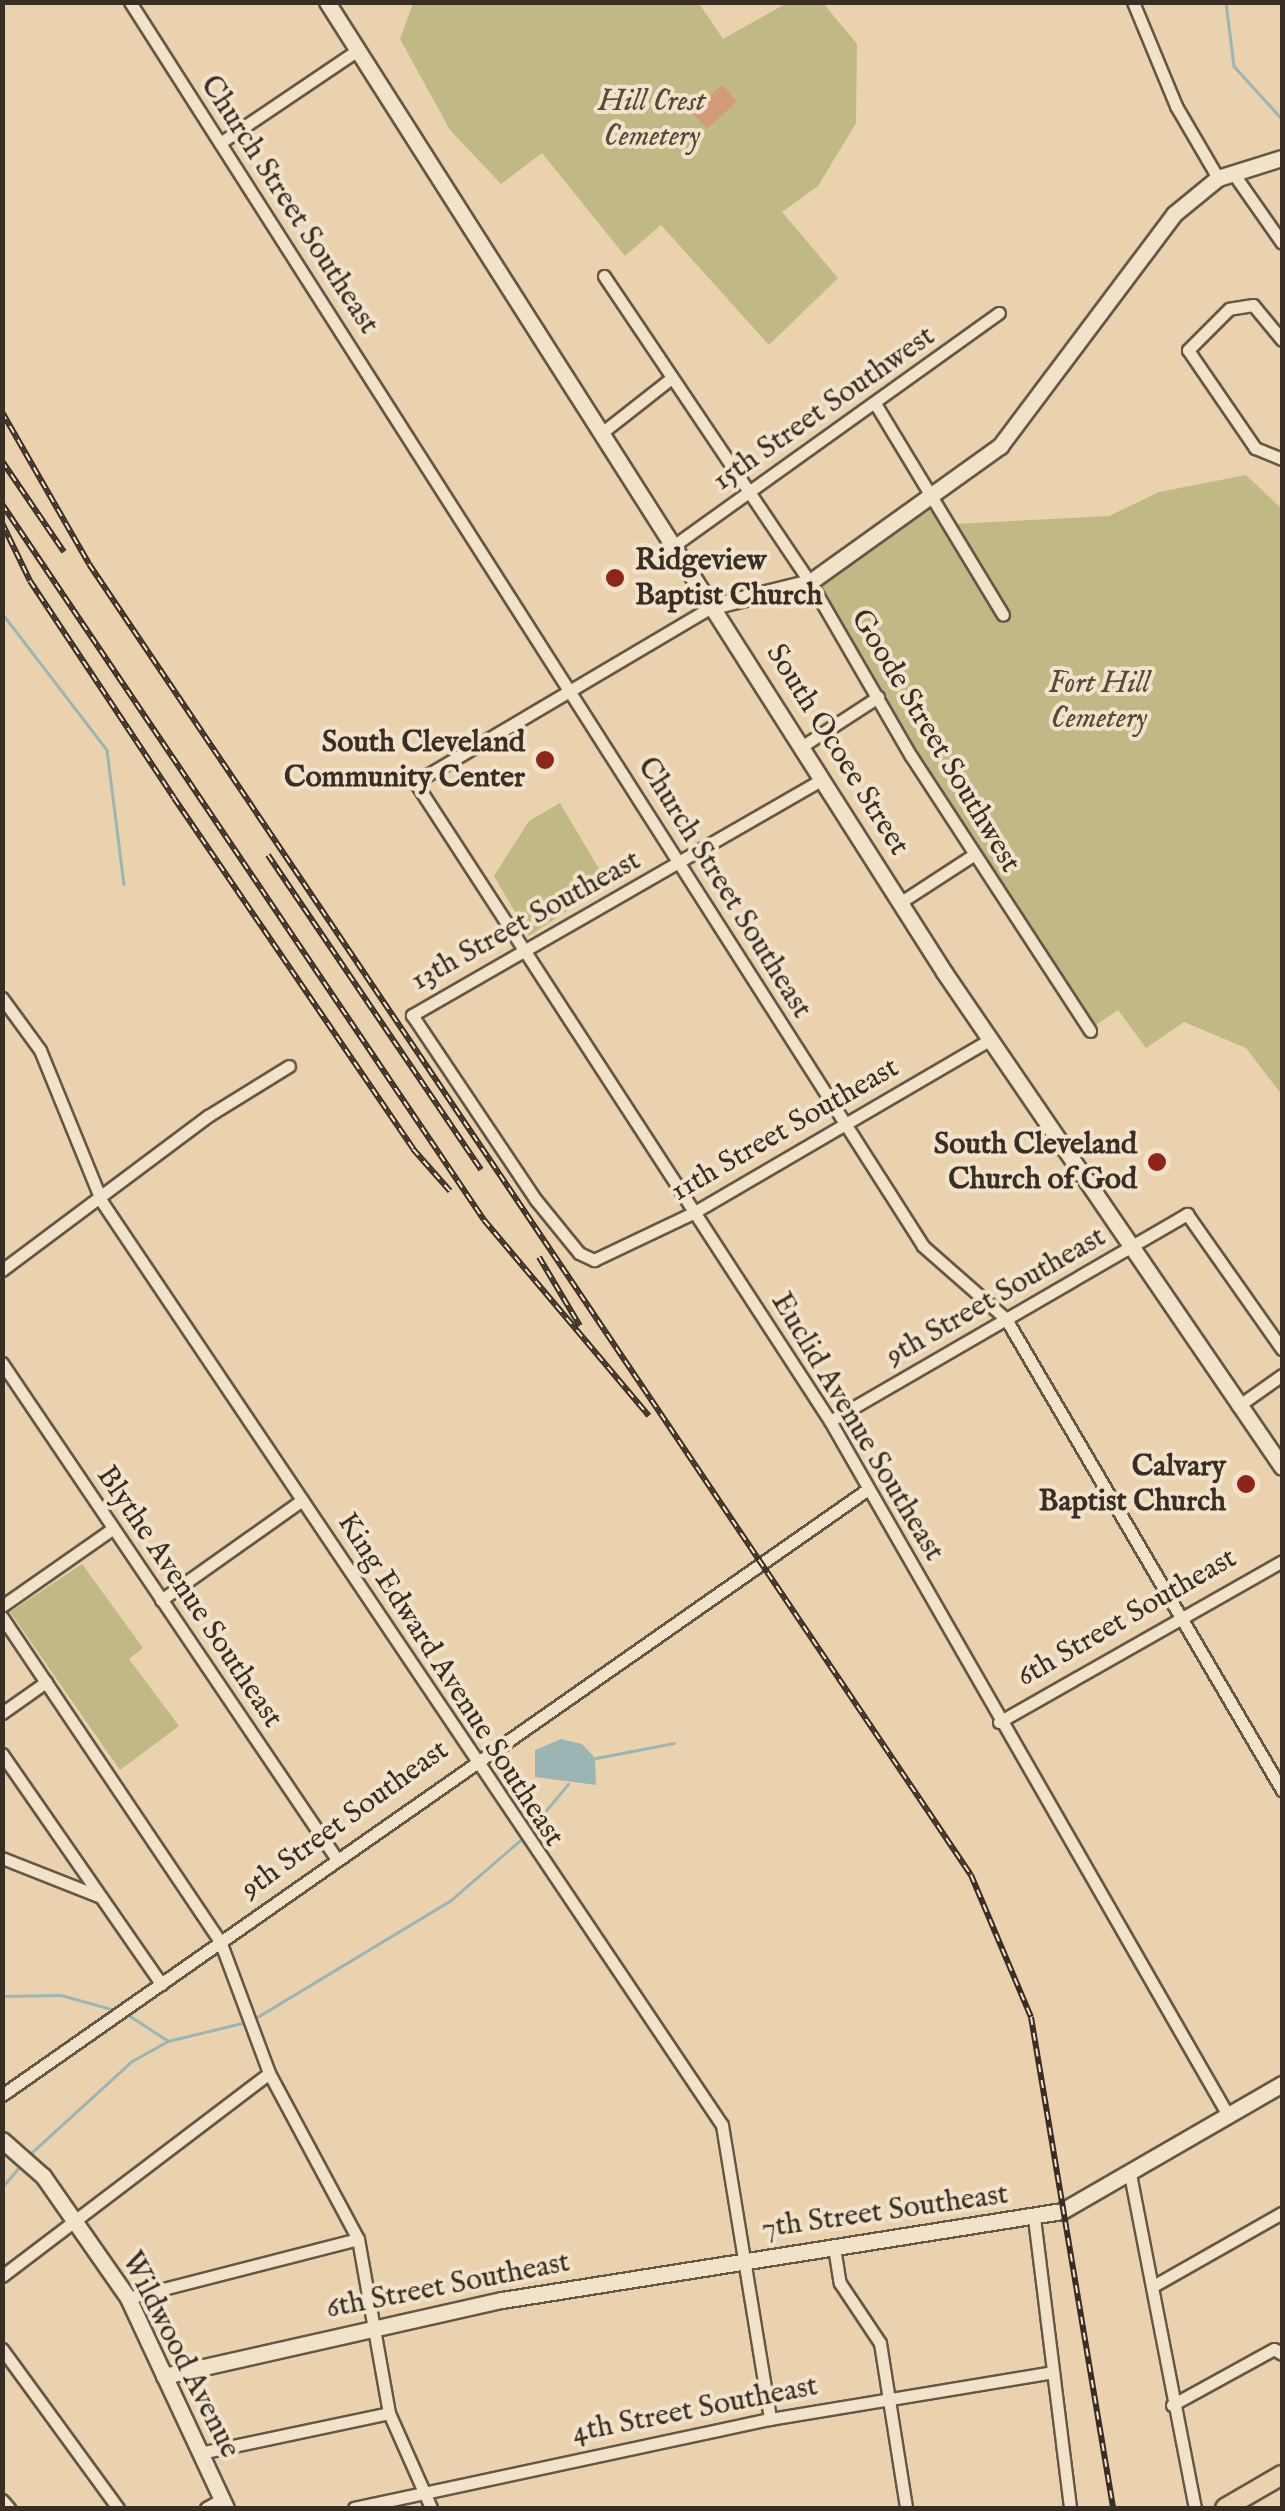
<!DOCTYPE html>
<html>
<head>
<meta charset="utf-8">
<style>
	body { margin:0 }
	#map { position:relative; width:1285px; height:2511px; overflow:hidden; background:#ebd2ae; font-family:"IM FELL English",serif }
	div>[style] { position:absolute }
	[style*='--x'] { left:calc(var(--x)*1px); top:calc(var(--y)*1px); width:calc(var(--w)*1px); rotate:calc(var(--a)*1deg) }
	.green>* { inset:0; background:#c0b985 }
	.water>* { inset:0; background:#9bb5b4 }
	.stream>* { height:2.5px; margin:-1.25px; padding:0 1.25px; transform-origin:1.25px; border-radius:1.25px; background:#9bb5b4 }
	.building>* { inset:0; background:#d39c78 }
	.roads { filter:drop-shadow(2px 0 #655746) drop-shadow(-2px 0 #655746) drop-shadow(0 2px #655746) drop-shadow(0 -2px #655746) }
	.street>* { height:11px; margin:-5.5px; padding:0 5.5px; transform-origin:5.5px; border-radius:5.5px; background:#f2e2ca }
	.secondary>* { height:15px; margin:-7.5px; padding:0 7.5px; transform-origin:7.5px; border-radius:7.5px; background:#f2e2ca }
	.primary>* { height:18px; margin:-9px; padding:0 9px; transform-origin:9px; border-radius:9px; background:#ebd2ae }
	.rail>* { height:6px; margin-top:-3px; transform-origin:0; background:repeating-linear-gradient(90deg,#f2e2ca 0 8px,#382e23 0 16px); box-sizing:border-box; border-block:2px solid #382e23 }
	.dots>* { width:28px; height:28px; translate:-50% -50%; box-sizing:border-box; border:5px solid #f2e2ca; border-radius:50% }
	span { translate:-50% -50%; white-space:nowrap; text-align:center; line-height:1.15; -webkit-text-stroke:8px #f2e2ca; paint-order:stroke }
	.park-label { font-size:30px; color:#534a37; font-style:italic }
	.street-label { font-size:30px; color:#382e23 }
	.poi-label { font-size:30px; color:#382e23; font-weight:700 }
	.left { translate:0 -50%; text-align:left }
	.right { translate:-100% -50%; text-align:right }
	.frame { position:absolute; inset:0; border:5px solid #382e23; pointer-events:none }
</style>
</head>
<body>
<div id="map">
	<div class="green">
		<div style="clip-path:polygon(698px 2px,723px 39px,787px 3px,823px 3px,857px 44px,856px 123px,818px 186px,782px 212px,838px 278px,769px 345px,661px 225px,625px 256px,542px 153px,501px 184px,450px 130px,400px 39px,413px 3px)"></div>
		<div style="clip-path:polygon(1246px 475px,1282px 509px,1282px 1095px,1246px 1048px,1184px 1022px,1146px 1048px,1118px 1010px,1092px 1028px,915px 756px,822px 591px,823px 580px,937px 500px,954px 524px,1109px 516px,1159px 492px)"></div>
		<div style="clip-path:polygon(560px 803px,608px 884px,529px 936px,494px 876px,529px 821px)"></div>
		<div style="clip-path:polygon(82px 1564px,143px 1648px,129px 1659px,179px 1726px,120px 1770px,10px 1612px)"></div>
	</div>
	<div class="water">
		<div style="clip-path:polygon(561px 1739px,582px 1744px,595px 1758px,596px 1785px,535px 1777px,535px 1750px)"></div>
	</div>
	<div class="stream">
		<div style="--x:1226;--y:2;--w:64;--a:82.9"></div>
		<div style="--x:1234;--y:66;--w:72;--a:47.8"></div>
		<div style="--x:2;--y:613;--w:173;--a:52.5"></div>
		<div style="--x:107;--y:750;--w:135;--a:82.8"></div>
		<div style="--x:596;--y:1758;--w:79;--a:-10.9"></div>
		<div style="--x:529;--y:1831;--w:61;--a:-50.3"></div>
		<div style="--x:2;--y:1996;--w:59;--a:-1"></div>
		<div style="--x:61;--y:1995;--w:56;--a:15.5"></div>
		<div style="--x:127;--y:2014;--w:48;--a:33"></div>
		<div style="--x:254;--y:2019;--w:230;--a:-31.1"></div>
		<div style="--x:451;--y:1900;--w:96;--a:-40.8"></div>
		<div style="--x:29;--y:2155;--w:139;--a:-42.4"></div>
		<div style="--x:132;--y:2061;--w:41;--a:-29.1"></div>
		<div style="--x:168;--y:2041;--w:80;--a:-13.7"></div>
		<div style="--x:2;--y:2187;--w:29;--a:-49"></div>
	</div>
	<div class="building">
		<div style="clip-path:polygon(722px 85px,737px 101px,707px 129px,692px 113px)"></div>
	</div>
	<div class="roads">
		<div class="street">
			<div style="--x:130;--y:2;--w:1475;--a:57.48"></div>
			<div style="--x:923;--y:1246;--w:111;--a:41.3"></div>
			<div style="--x:1006;--y:1319;--w:546;--a:59.63"></div>
			<div style="--x:1133;--y:2;--w:113;--a:67.5"></div>
			<div style="--x:1176;--y:106;--w:83;--a:59.7"></div>
			<div style="--x:220;--y:143;--w:166;--a:-34"></div>
			<div style="--x:1233;--y:173;--w:85;--a:55"></div>
			<div style="--x:604;--y:276;--w:369;--a:56.1"></div>
			<div style="--x:810;--y:582;--w:201;--a:59.9"></div>
			<div style="--x:911;--y:756;--w:328;--a:56.9"></div>
			<div style="--x:1282;--y:340;--w:45;--a:-129.6"></div>
			<div style="--x:1253;--y:305;--w:24;--a:171"></div>
			<div style="--x:1229;--y:309;--w:58;--a:135"></div>
			<div style="--x:1188;--y:350;--w:119;--a:55.6"></div>
			<div style="--x:1255;--y:448;--w:29;--a:22"></div>
			<div style="--x:876;--y:405;--w:245;--a:58.8"></div>
			<div style="--x:604;--y:431;--w:83;--a:-38.1"></div>
			<div style="--x:676;--y:544;--w:397;--a:-35.6"></div>
			<div style="--x:713;--y:606;--w:346;--a:149.4"></div>
			<div style="--x:415;--y:782;--w:762;--a:57"></div>
			<div style="--x:830;--y:1421;--w:800;--a:60.17"></div>
			<div style="--x:801;--y:747;--w:92;--a:-33"></div>
			<div style="--x:821;--y:780;--w:472;--a:150.1"></div>
			<div style="--x:412;--y:1015;--w:223;--a:56.2"></div>
			<div style="--x:536;--y:1200;--w:68;--a:50.9"></div>
			<div style="--x:579;--y:1253;--w:17;--a:25"></div>
			<div style="--x:594;--y:1260;--w:110;--a:-25.4"></div>
			<div style="--x:693;--y:1213;--w:343;--a:-30.3"></div>
			<div style="--x:901;--y:902;--w:86;--a:-33.1"></div>
			<div style="--x:2;--y:998;--w:64;--a:53.8"></div>
			<div style="--x:40;--y:1050;--w:164;--a:67.8"></div>
			<div style="--x:102;--y:1202;--w:1112;--a:56.11"></div>
			<div style="--x:722;--y:2125;--w:298;--a:80.7"></div>
			<div style="--x:2;--y:1270;--w:257;--a:-36.8"></div>
			<div style="--x:208;--y:1116;--w:95;--a:-31.7"></div>
			<div style="--x:2;--y:1363;--w:597;--a:55.99"></div>
			<div style="--x:1238;--y:1406;--w:54;--a:-35.2"></div>
			<div style="--x:830;--y:1421;--w:413;--a:-30.1"></div>
			<div style="--x:1187;--y:1214;--w:165;--a:54.9"></div>
			<div style="--x:161;--y:1600;--w:173;--a:-35.3"></div>
			<div style="--x:2;--y:1606;--w:134;--a:-35"></div>
			<div style="--x:2;--y:1617;--w:391;--a:56.1"></div>
			<div style="--x:220;--y:1941;--w:141;--a:69.6"></div>
			<div style="--x:269;--y:2073;--w:188;--a:61.8"></div>
			<div style="--x:358;--y:2239;--w:177;--a:79.9"></div>
			<div style="--x:389;--y:2413;--w:104;--a:66.1"></div>
			<div style="--x:2;--y:1713;--w:54;--a:-35.2"></div>
			<div style="--x:999;--y:1722;--w:326;--a:-29.6"></div>
			<div style="--x:2;--y:1754;--w:280;--a:55.3"></div>
			<div style="--x:2;--y:1858;--w:106;--a:21.5"></div>
			<div style="--x:2;--y:2095;--w:1057;--a:-34.98"></div>
			<div style="--x:1130;--y:2174;--w:340;--a:79"></div>
			<div style="--x:1034;--y:2218;--w:292;--a:82.9"></div>
			<div style="--x:834;--y:2247;--w:36;--a:81"></div>
			<div style="--x:840;--y:2283;--w:72;--a:56.3"></div>
			<div style="--x:880;--y:2343;--w:167;--a:81"></div>
			<div style="--x:2;--y:2276;--w:335;--a:-37.2"></div>
			<div style="--x:1155;--y:2285;--w:146;--a:-29.6"></div>
			<div style="--x:128;--y:2298;--w:237;--a:-14.4"></div>
			<div style="--x:2;--y:2349;--w:197;--a:53.9"></div>
			<div style="--x:1172;--y:2405;--w:116;--a:-28.8"></div>
			<div style="--x:1274;--y:2349;--w:9;--a:32"></div>
			<div style="--x:200;--y:2453;--w:193;--a:-11.9"></div>
			<div style="--x:2;--y:2500;--w:11;--a:49"></div>
			<div style="--x:206;--y:2508;--w:18;--a:-29"></div>
			<div style="--x:354;--y:2508;--w:425;--a:-12.1"></div>
			<div style="--x:770;--y:2419;--w:282;--a:-9.4"></div>
		</div>
		<div class="secondary">
			<div style="--x:327;--y:2;--w:1150;--a:57.54"></div>
			<div style="--x:944;--y:972;--w:599;--a:55.67"></div>
			<div style="--x:713;--y:606;--w:100;--a:-13.9"></div>
			<div style="--x:810;--y:582;--w:234;--a:-35.6"></div>
			<div style="--x:1000;--y:446;--w:290;--a:-53.1"></div>
			<div style="--x:1174;--y:214;--w:57;--a:-39.3"></div>
			<div style="--x:1218;--y:178;--w:67;--a:-17.4"></div>
			<div style="--x:2;--y:2140;--w:55;--a:41.3"></div>
			<div style="--x:43;--y:2176;--w:149;--a:55.1"></div>
			<div style="--x:128;--y:2298;--w:232;--a:65"></div>
			<div style="--x:164;--y:2376;--w:346;--a:-12.7"></div>
			<div style="--x:502;--y:2300;--w:567;--a:-9.03"></div>
			<div style="--x:1062;--y:2211;--w:254;--a:-30"></div>
		</div>
		<div class="primary">
			<div style="--x:1225;--y:2508;--w:66;--a:-30.1"></div>
		</div>
	</div>
	<div class="rail">
		<div style="--x:2;--y:412;--w:175;--a:60.2"></div>
		<div style="--x:89;--y:564;--w:1580;--a:56.07"></div>
		<div style="--x:971;--y:1875;--w:154;--a:67.1"></div>
		<div style="--x:1031;--y:2017;--w:498;--a:80.5"></div>
		<div style="--x:2;--y:461;--w:110;--a:55.7"></div>
		<div style="--x:2;--y:504;--w:863;--a:56.05"></div>
		<div style="--x:484;--y:1220;--w:256;--a:49.9"></div>
		<div style="--x:2;--y:523;--w:64;--a:64.2"></div>
		<div style="--x:30;--y:581;--w:260;--a:56.4"></div>
		<div style="--x:174;--y:798;--w:425;--a:55.7"></div>
		<div style="--x:413;--y:1149;--w:56;--a:48.6"></div>
		<div style="--x:268;--y:855;--w:380;--a:55.9"></div>
		<div style="--x:539;--y:1257;--w:80;--a:59.3"></div>
	</div>
	<div class="dots">
		<div style="left:615px;top:578px;background:#8f2418"></div>
		<div style="left:545px;top:760px;background:#8f2418"></div>
		<div style="left:1157px;top:1162px;background:#8f2418"></div>
		<div style="left:1246px;top:1484px;background:#8f2418"></div>
	</div>
	<div class="park-label">
		<span style="left:652px;top:119px">Hill Crest<br>Cemetery</span>
		<span style="left:1099px;top:701px">Fort Hill<br>Cemetery</span>
	</div>
	<div class="street-label">
		<span style="left:289px;top:205px;rotate:57deg">Church Street Southeast</span>
		<span style="left:824px;top:409px;rotate:-35deg">15th Street Southwest</span>
		<span style="left:935px;top:741px;rotate:59deg">Goode Street Southwest</span>
		<span style="left:837px;top:750px;rotate:58deg">South Ocoee Street</span>
		<span style="left:724px;top:888px;rotate:58deg">Church Street Southeast</span>
		<span style="left:526px;top:921px;rotate:-29deg">13th Street Southeast</span>
		<span style="left:785px;top:1130px;rotate:-30deg">11th Street Southeast</span>
		<span style="left:996px;top:1297px;rotate:-30deg">9th Street Southeast</span>
		<span style="left:857px;top:1427px;rotate:59deg">Euclid Avenue Southeast</span>
		<span style="left:189px;top:1597px;rotate:56deg">Blythe Avenue Southeast</span>
		<span style="left:1127px;top:1618px;rotate:-30deg">6th Street Southeast</span>
		<span style="left:450px;top:1680px;rotate:57deg">King Edward Avenue Southeast</span>
		<span style="left:345px;top:1820px;rotate:-36deg">9th Street Southeast</span>
		<span style="left:885px;top:2212px;rotate:-8deg">7th Street Southeast</span>
		<span style="left:448px;top:2286px;rotate:-11deg">6th Street Southeast</span>
		<span style="left:180px;top:2355px;rotate:63deg">Wildwood Avenue</span>
		<span style="left:695px;top:2410px;rotate:-11deg">4th Street Southeast</span>
	</div>
	<div class="poi-label">
		<span class="left" style="left:635px;top:578px">Ridgeview<br>Baptist Church</span>
		<span class="right" style="left:525px;top:760px">South Cleveland<br>Community Center</span>
		<span class="right" style="left:1137px;top:1162px">South Cleveland<br>Church of God</span>
		<span class="right" style="left:1226px;top:1484px">Calvary<br>Baptist Church</span>
	</div>
	<div class="frame"></div>
</div>
</body>
</html>
